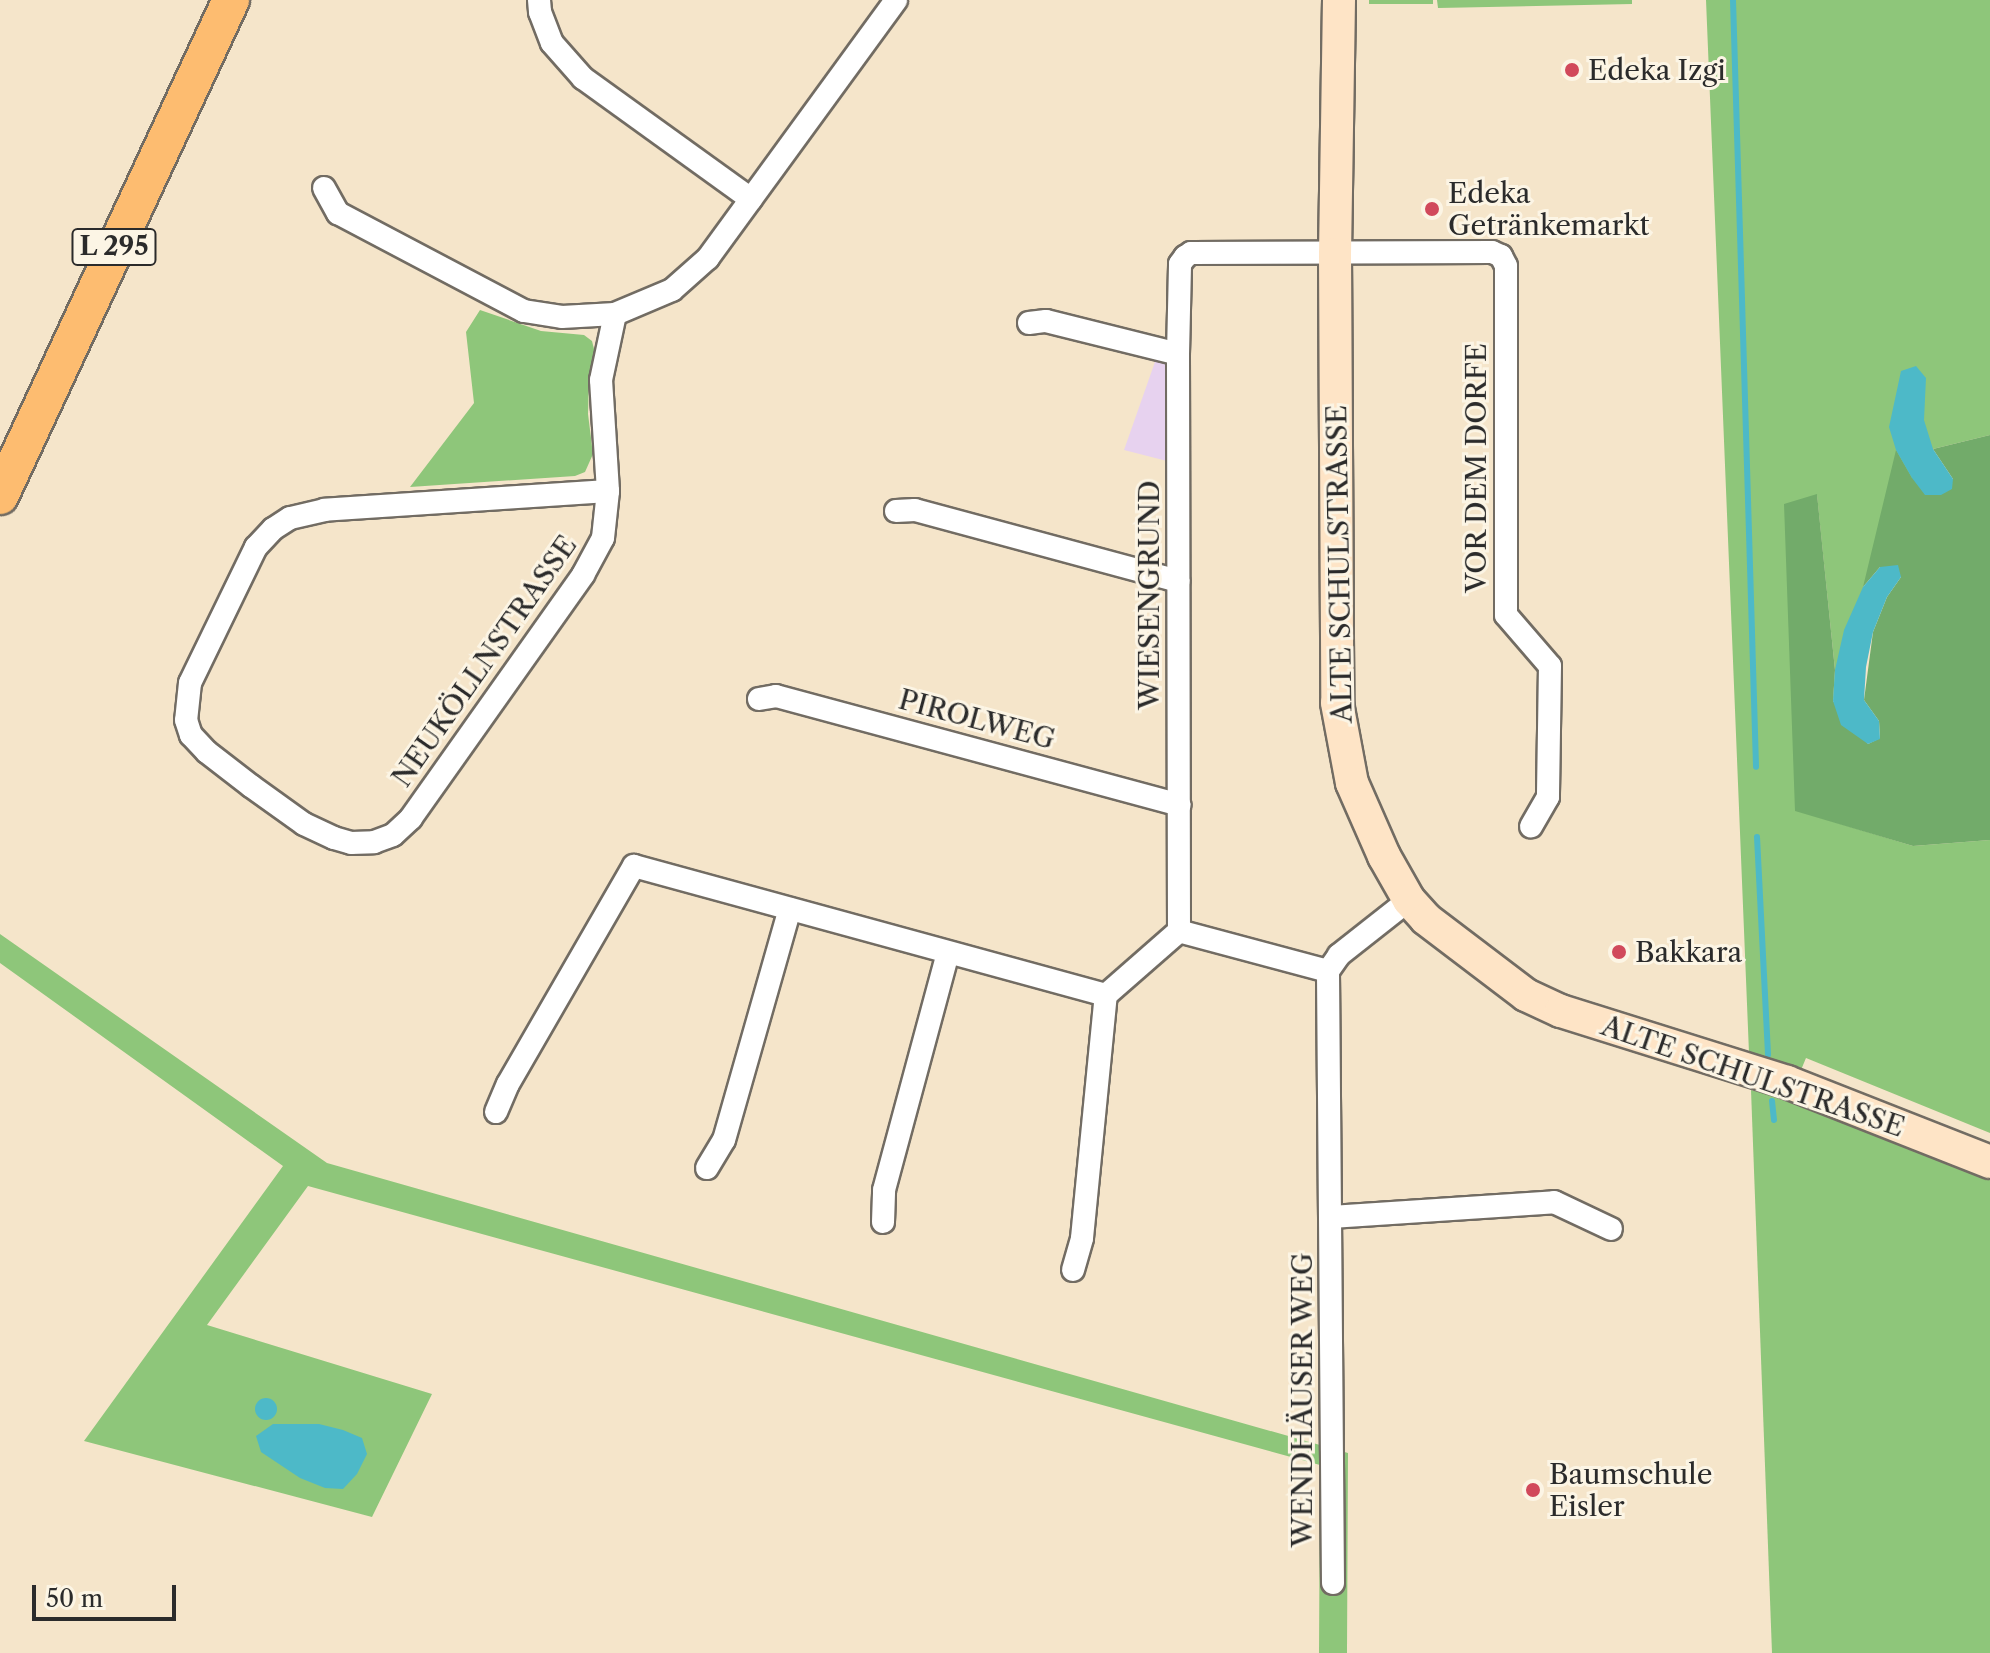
<!DOCTYPE html>
<html>
<head>
<meta charset="utf-8">
<style>
	body { margin:0 }
	#map { position:relative; width:1990px; height:1653px; overflow:hidden; background:#f5e5ca; font-family:"Libre Caslon Text",serif }
	div>[style] { position:absolute }
	[style*='--x'] { left:calc(var(--x)*1px); top:calc(var(--y)*1px); width:calc(var(--w)*1px); rotate:calc(var(--a)*1deg) }
	.built>* { inset:0; background:#e7d2ef }
	.green>* { inset:0; background:#8ec67a }
	.forest>* { inset:0; background:#72ab6a }
	.water>* { inset:0; background:#4db9c8 }
	.round { border-radius:50% }
	.stream>* { height:6px; margin:-3px; padding:0 3px; transform-origin:3px; border-radius:3px; background:#4db9c8 }
	.roads { filter:drop-shadow(2px 0 #726c63) drop-shadow(-2px 0 #726c63) drop-shadow(0 2px #726c63) drop-shadow(0 -2px #726c63) }
	.street>* { height:22px; margin:-11px; padding:0 11px; transform-origin:11px; border-radius:11px; background:#fff }
	.secondary>* { height:32px; margin:-16px; padding:0 16px; transform-origin:16px; border-radius:16px; background:#fee4c6 }
	.primary>* { height:36px; margin:-18px; padding:0 18px; transform-origin:18px; border-radius:18px; background:#fdbc70 }
	.dots>* { width:22px; height:22px; translate:-50% -50%; box-sizing:border-box; border:4px solid #fcf5e5; border-radius:50% }
	span { translate:-50% -50%; white-space:nowrap; text-align:center; line-height:1.15; -webkit-text-stroke:6px #fcf5e5; paint-order:stroke }
	.shield-label span { padding:2px 6px; background:#fcf5e5; border:2px solid; border-radius:6px; -webkit-text-stroke-width:0 }
	.shield-label { font-size:26px; color:#2b2b2b; font-weight:700 }
	.poi-label { font-size:28px; color:#2b2b2b }
	.left { translate:0 -50%; text-align:left }
	.street-label { font-size:28px; color:#2b2b2b }
	.scale { position:absolute; left:32px; top:1585px; width:144px; height:36px; box-sizing:border-box; border:4px solid #2b2b2b; border-top:0; padding-left:10px; font-size:24px; line-height:28px; white-space:nowrap; color:#2b2b2b; -webkit-text-stroke:6px #fcf5e5; paint-order:stroke }
</style>
</head>
<body>
<div id="map">
	<div class="built">
		<div style="clip-path:polygon(1156px 359px,1169px 362px,1167px 461px,1124px 450px)"></div>
	</div>
	<div class="green">
		<div style="clip-path:polygon(1369px 0,1433px 0,1433px 4px,1369px 4px)"></div>
		<div style="clip-path:polygon(1437px 0,1632px 0,1632px 4px,1438px 8px)"></div>
		<div style="clip-path:polygon(1706px 0,1990px 0,1990px 435px,1933px 449px,1864px 585px,1833px 701px,1835px 670px,1817px 495px,1795px 810px,1913px 846px,1990px 840px,1990px 1133px,1806px 1058px,1801px 1070px,1749px 1053px)"></div>
		<div style="clip-path:polygon(480px 310px,541px 331px,584px 335px,592px 341px,595px 353px,589px 377px,588px 414px,593px 454px,585px 472px,575px 476px,410px 487px,474px 403px,466px 332px)"></div>
		<div style="clip-path:polygon(0 934px,327px 1163px,1348px 1453px,1347px 1653px,1319px 1653px,1320px 1465px,308px 1186px,207px 1325px,432px 1394px,372px 1517px,84px 1441px,283px 1166px,0 963px)"></div>
		<div style="clip-path:polygon(1751px 1090px,1821px 1108px,1990px 1177px,1990px 1653px,1772px 1653px)"></div>
	</div>
	<div class="forest">
		<div style="clip-path:polygon(1990px 435px,1990px 840px,1913px 846px,1795px 811px,1784px 504px,1817px 494px,1835px 670px,1833px 701px,1868px 744px,1880px 738px,1879px 721px,1864px 700px,1873px 632px,1887px 597px,1901px 577px,1880px 567px,1863px 587px,1896px 450px,1912px 478px,1953px 479px,1933px 449px)"></div>
	</div>
	<div class="water">
		<div style="clip-path:polygon(1916px 366px,1926px 378px,1924px 420px,1933px 449px,1953px 479px,1952px 489px,1941px 495px,1925px 495px,1912px 478px,1896px 450px,1889px 427px,1901px 371px)"></div>
		<div style="clip-path:polygon(1898px 565px,1901px 577px,1887px 597px,1873px 632px,1866px 667px,1864px 700px,1879px 721px,1880px 739px,1868px 744px,1841px 725px,1833px 701px,1835px 670px,1844px 630px,1863px 587px,1880px 567px)"></div>
		<div class="round" style="left:255px;top:1398px;width:22px;height:22px"></div>
		<div style="clip-path:polygon(273px 1424px,319px 1424px,343px 1430px,362px 1438px,367px 1454px,357px 1474px,343px 1489px,325px 1488px,300px 1478px,261px 1452px,256px 1436px)"></div>
	</div>
	<div class="stream">
		<div style="--x:1733;--y:0;--w:767;--a:88.28"></div>
		<div style="--x:1757;--y:837;--w:218;--a:87.1"></div>
		<div style="--x:1772;--y:1101;--w:19;--a:84"></div>
	</div>
	<div class="roads">
		<div class="street">
			<div style="--x:539;--y:0;--w:12;--a:85"></div>
			<div style="--x:540;--y:12;--w:33;--a:69"></div>
			<div style="--x:552;--y:43;--w:47;--a:48.5"></div>
			<div style="--x:583;--y:78;--w:207;--a:35.8"></div>
			<div style="--x:324;--y:188;--w:29;--a:61"></div>
			<div style="--x:338;--y:213;--w:210;--a:27.8"></div>
			<div style="--x:524;--y:311;--w:38;--a:9"></div>
			<div style="--x:562;--y:317;--w:53;--a:-3.2"></div>
			<div style="--x:1029;--y:323;--w:17;--a:-7"></div>
			<div style="--x:1046;--y:321;--w:136;--a:14"></div>
			<div style="--x:608;--y:491;--w:284;--a:176.2"></div>
			<div style="--x:325;--y:510;--w:36;--a:167"></div>
			<div style="--x:290;--y:518;--w:20;--a:147"></div>
			<div style="--x:273;--y:529;--w:25;--a:133"></div>
			<div style="--x:256;--y:547;--w:151;--a:115.9"></div>
			<div style="--x:190;--y:683;--w:37;--a:96"></div>
			<div style="--x:186;--y:720;--w:16;--a:72"></div>
			<div style="--x:191;--y:735;--w:23;--a:47"></div>
			<div style="--x:207;--y:752;--w:56;--a:37.7"></div>
			<div style="--x:251;--y:786;--w:65;--a:35.6"></div>
			<div style="--x:304;--y:824;--w:33;--a:25"></div>
			<div style="--x:334;--y:838;--w:18;--a:16"></div>
			<div style="--x:351;--y:843;--w:23;--a:-2"></div>
			<div style="--x:374;--y:842;--w:20;--a:-20"></div>
			<div style="--x:393;--y:835;--w:25;--a:-43"></div>
			<div style="--x:411;--y:818;--w:298;--a:-54.7"></div>
			<div style="--x:583;--y:575;--w:42;--a:-61.6"></div>
			<div style="--x:603;--y:538;--w:47;--a:-83.9"></div>
			<div style="--x:608;--y:491;--w:111;--a:-93.6"></div>
			<div style="--x:601;--y:380;--w:67;--a:-78"></div>
			<div style="--x:615;--y:314;--w:62;--a:-22.8"></div>
			<div style="--x:672;--y:290;--w:48;--a:-41.6"></div>
			<div style="--x:708;--y:258;--w:319;--a:-53.9"></div>
			<div style="--x:896;--y:511;--w:19;--a:-3"></div>
			<div style="--x:915;--y:510;--w:273;--a:15.1"></div>
			<div style="--x:759;--y:699;--w:17;--a:-10"></div>
			<div style="--x:776;--y:696;--w:418;--a:15.1"></div>
			<div style="--x:1328;--y:971;--w:154;--a:-165"></div>
			<div style="--x:1179;--y:931;--w:577;--a:-90.1"></div>
			<div style="--x:1178;--y:354;--w:90;--a:-88.7"></div>
			<div style="--x:1180;--y:264;--w:9;--a:-54"></div>
			<div style="--x:1185;--y:257;--w:7;--a:-34"></div>
			<div style="--x:1191;--y:253;--w:301;--a:-0.2"></div>
			<div style="--x:1492;--y:252;--w:10;--a:24"></div>
			<div style="--x:1501;--y:256;--w:11;--a:63"></div>
			<div style="--x:1506;--y:266;--w:349;--a:90"></div>
			<div style="--x:1506;--y:615;--w:67;--a:49.2"></div>
			<div style="--x:1550;--y:666;--w:131;--a:90.9"></div>
			<div style="--x:1548;--y:797;--w:34;--a:120"></div>
			<div style="--x:496;--y:1112;--w:30;--a:-67"></div>
			<div style="--x:508;--y:1084;--w:252;--a:-60"></div>
			<div style="--x:634;--y:866;--w:489;--a:15.3"></div>
			<div style="--x:707;--y:1168;--w:33;--a:-59"></div>
			<div style="--x:724;--y:1140;--w:240;--a:-74.1"></div>
			<div style="--x:1331;--y:1217;--w:224;--a:-3.8"></div>
			<div style="--x:1554;--y:1202;--w:63;--a:25.3"></div>
			<div style="--x:883;--y:1222;--w:32;--a:-88"></div>
			<div style="--x:884;--y:1190;--w:245;--a:-74.9"></div>
			<div style="--x:1073;--y:1270;--w:33;--a:-74"></div>
			<div style="--x:1082;--y:1238;--w:244;--a:-84.4"></div>
			<div style="--x:1106;--y:995;--w:97;--a:-41.2"></div>
			<div style="--x:1333;--y:1583;--w:612;--a:-90.47"></div>
			<div style="--x:1328;--y:971;--w:19;--a:-55"></div>
			<div style="--x:1339;--y:955;--w:89;--a:-38.2"></div>
		</div>
		<div class="secondary">
			<div style="--x:1339;--y:0;--w:254;--a:90.9"></div>
			<div style="--x:1335;--y:254;--w:449;--a:89.7"></div>
			<div style="--x:1337;--y:703;--w:81;--a:79.4"></div>
			<div style="--x:1352;--y:783;--w:80;--a:66.3"></div>
			<div style="--x:1384;--y:856;--w:51;--a:60.4"></div>
			<div style="--x:1409;--y:900;--w:25;--a:48"></div>
			<div style="--x:1426;--y:919;--w:126;--a:37.2"></div>
			<div style="--x:1526;--y:995;--w:38;--a:25"></div>
			<div style="--x:1561;--y:1011;--w:237;--a:17.4"></div>
			<div style="--x:1787;--y:1082;--w:218;--a:21.5"></div>
		</div>
		<div class="primary">
			<div style="--x:0;--y:496;--w:547;--a:-65.03"></div>
		</div>
	</div>
	<div class="dots">
		<div style="left:1572px;top:70px;background:#d1495b"></div>
		<div style="left:1432px;top:209px;background:#d1495b"></div>
		<div style="left:1619px;top:952px;background:#d1495b"></div>
		<div style="left:1533px;top:1490px;background:#d1495b"></div>
	</div>
	<div class="shield-label">
		<span style="left:114px;top:247px">L 295</span>
	</div>
	<div class="poi-label">
		<span class="left" style="left:1588px;top:70px">Edeka Izgi</span>
		<span class="left" style="left:1448px;top:209px">Edeka<br>Getränkemarkt</span>
		<span class="left" style="left:1635px;top:952px">Bakkara</span>
		<span class="left" style="left:1549px;top:1490px">Baumschule<br>Eisler</span>
	</div>
	<div class="street-label">
		<span style="left:1476px;top:468px;rotate:-90deg">VOR DEM DORFE</span>
		<span style="left:1339px;top:564px;rotate:-91deg">ALTE SCHULSTRASSE</span>
		<span style="left:1149px;top:595px;rotate:-90deg">WIESENGRUND</span>
		<span style="left:484px;top:661px;rotate:-55deg">NEUKÖLLNSTRASSE</span>
		<span style="left:977px;top:719px;rotate:15deg">PIROLWEG</span>
		<span style="left:1753px;top:1076px;rotate:19deg">ALTE SCHULSTRASSE</span>
		<span style="left:1302px;top:1400px;rotate:-90deg">WENDHÄUSER WEG</span>
	</div>
	<div class="scale">50 m</div>
</div>
</body>
</html>
